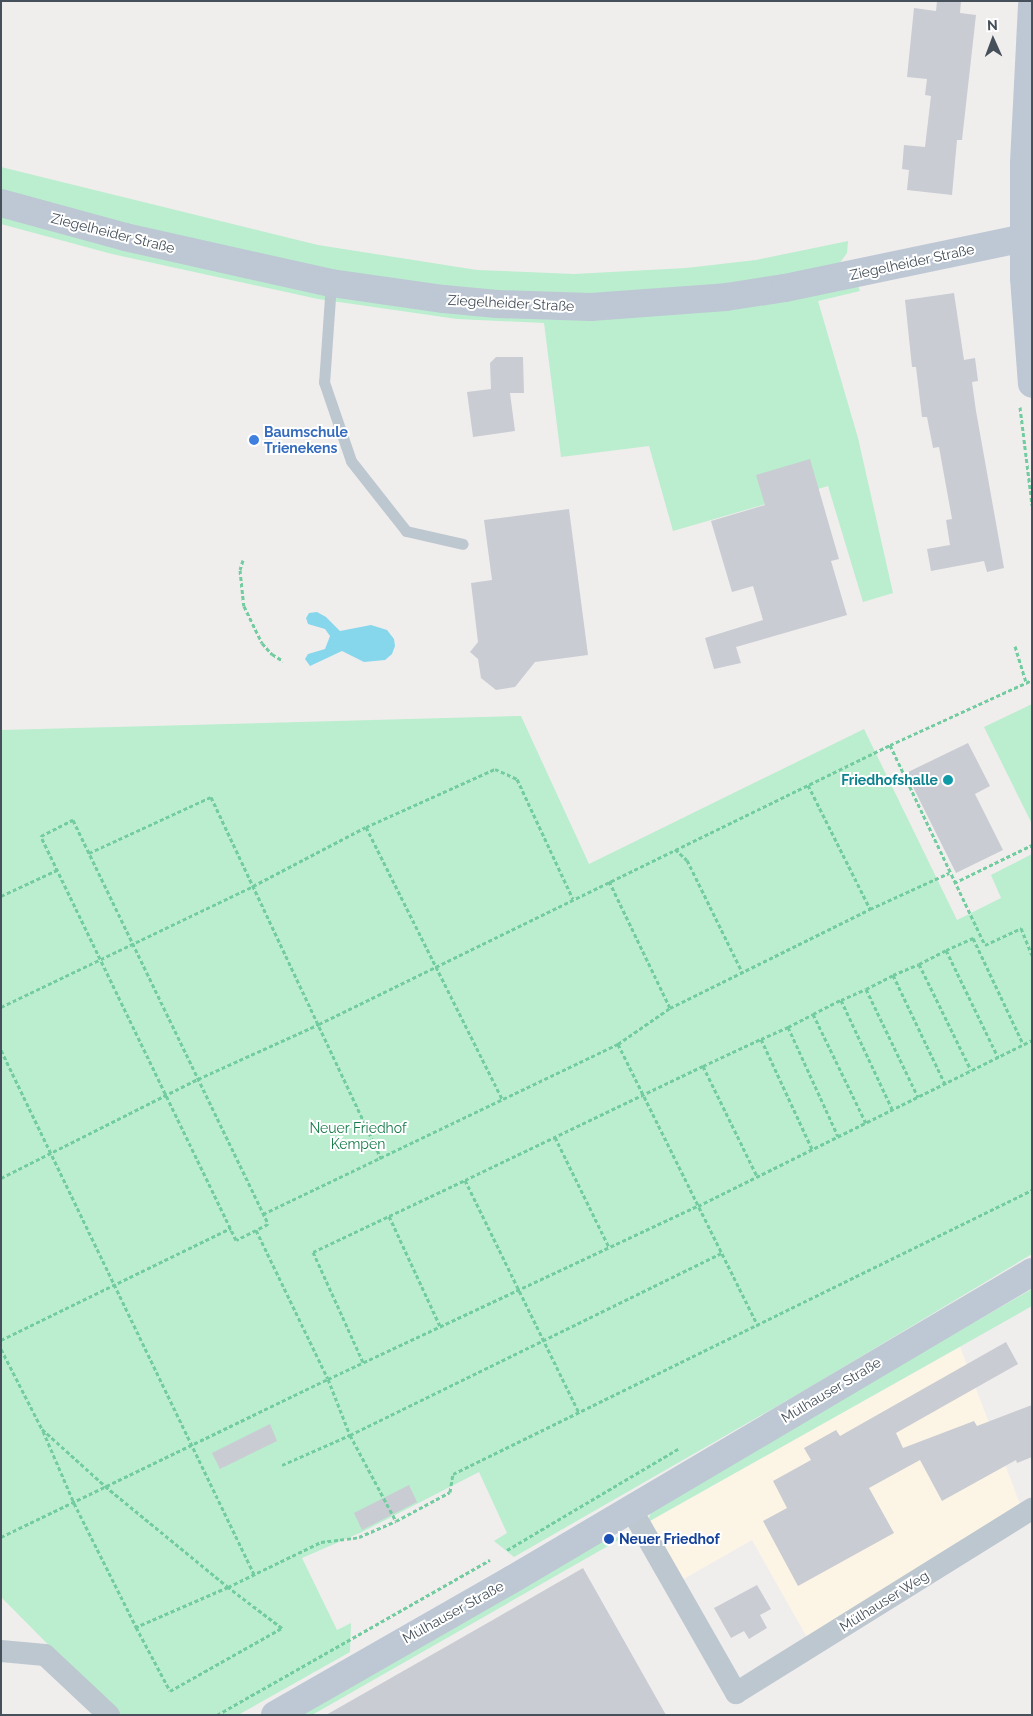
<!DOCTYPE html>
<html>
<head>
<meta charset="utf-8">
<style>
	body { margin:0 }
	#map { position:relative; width:1033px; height:1716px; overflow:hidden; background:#f0eded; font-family:Raleway,sans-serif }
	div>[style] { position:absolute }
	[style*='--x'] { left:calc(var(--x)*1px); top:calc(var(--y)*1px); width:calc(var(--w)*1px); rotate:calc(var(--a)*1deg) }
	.commercial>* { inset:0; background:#fcf5e5 }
	.green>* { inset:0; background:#baeece }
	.water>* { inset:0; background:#86d7ec }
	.building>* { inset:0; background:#c9ccd2 }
	.path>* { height:3px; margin-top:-1.5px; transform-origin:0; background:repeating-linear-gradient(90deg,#72cca0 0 4px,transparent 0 6.5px) }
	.lane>* { height:11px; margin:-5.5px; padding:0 5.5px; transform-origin:5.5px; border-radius:5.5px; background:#bdc7cf }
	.street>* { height:22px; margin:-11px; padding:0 11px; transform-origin:11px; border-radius:11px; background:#bdc7cf }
	.secondary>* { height:28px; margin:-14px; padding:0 14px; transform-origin:14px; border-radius:14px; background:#bdc8d4 }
	.dots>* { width:14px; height:14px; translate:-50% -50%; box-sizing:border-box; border:2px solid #fff; border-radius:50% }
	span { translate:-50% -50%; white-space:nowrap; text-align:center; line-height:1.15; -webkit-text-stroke:4px #fff; paint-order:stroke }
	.street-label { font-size:14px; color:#45505a }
	.shop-label { font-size:14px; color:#366cbe; font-weight:700 }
	.left { translate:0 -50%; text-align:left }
	.culture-label { font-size:14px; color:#0d838f; font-weight:700 }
	.right { translate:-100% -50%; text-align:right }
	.park-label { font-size:14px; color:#167b49 }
	.transit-label { font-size:14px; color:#164399; font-weight:700 }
	.frame { position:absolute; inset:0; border:2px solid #45505a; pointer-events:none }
	.north { position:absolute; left:968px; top:15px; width:50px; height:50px; -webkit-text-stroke:4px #fff; paint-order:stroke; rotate:358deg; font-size:14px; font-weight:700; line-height:20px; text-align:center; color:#45505a }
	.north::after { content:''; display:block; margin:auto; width:18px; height:22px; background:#45505a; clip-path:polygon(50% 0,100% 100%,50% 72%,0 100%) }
</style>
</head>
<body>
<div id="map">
	<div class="commercial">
		<div style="clip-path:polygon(960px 1347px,1020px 1504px,932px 1558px,808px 1639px,752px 1540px,680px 1581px,648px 1522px)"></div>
	</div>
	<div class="green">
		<div style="clip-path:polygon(1px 167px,318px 245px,477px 270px,574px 274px,686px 268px,756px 260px,848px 241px,847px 253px,839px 264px,765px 280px,614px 294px,474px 291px,305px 267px,1px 193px)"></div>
		<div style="clip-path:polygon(1px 216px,457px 311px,858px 285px,860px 291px,818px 301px,858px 438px,893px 593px,863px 602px,828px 486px,673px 531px,649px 446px,561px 457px,544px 323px,457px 319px,318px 299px,112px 254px,1px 224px)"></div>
		<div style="clip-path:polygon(1032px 704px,1032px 824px,984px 727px)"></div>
		<div style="clip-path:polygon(521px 716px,589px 864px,864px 729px,957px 920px,1001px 898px,991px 875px,1032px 854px,1032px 1254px,812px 1386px,514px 1557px,494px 1541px,507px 1533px,479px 1472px,362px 1532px,302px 1558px,337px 1630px,351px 1623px,350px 1652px,238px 1715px,118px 1715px,1px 1597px,1px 730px)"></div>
		<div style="clip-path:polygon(1032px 1289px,1032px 1306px,648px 1522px,652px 1508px)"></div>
		<div style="clip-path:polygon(604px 1536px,622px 1538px,312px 1715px,291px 1715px)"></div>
	</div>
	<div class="water">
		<div style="clip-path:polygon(317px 612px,326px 617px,340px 631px,371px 625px,387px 630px,394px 639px,395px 646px,392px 654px,385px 660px,364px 662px,342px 651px,310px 666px,305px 659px,308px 654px,325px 649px,330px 636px,325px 629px,308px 624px,306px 618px,309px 613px)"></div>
	</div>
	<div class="building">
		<div style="clip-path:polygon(937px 1px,961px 1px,960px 13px,976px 15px,962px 140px,957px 140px,952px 195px,907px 190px,909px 170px,902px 169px,904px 145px,925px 147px,931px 96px,925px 95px,927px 79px,907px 77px,914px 8px,936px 11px)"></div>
		<div style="clip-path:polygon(954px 293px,964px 360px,975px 358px,978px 381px,972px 382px,976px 411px,1004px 568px,987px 572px,984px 561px,931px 571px,927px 549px,950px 545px,946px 520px,952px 519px,939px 447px,933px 448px,927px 417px,922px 417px,916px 367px,912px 367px,905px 300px)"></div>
		<div style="clip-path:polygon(496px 357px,523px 357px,524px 393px,510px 393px,515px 431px,473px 437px,467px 392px,491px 389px,490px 363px)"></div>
		<div style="clip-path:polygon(810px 459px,839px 559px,831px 561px,847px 615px,736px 647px,741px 663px,714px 669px,705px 638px,763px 620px,753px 586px,732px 592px,711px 521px,765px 505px,756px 475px)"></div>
		<div style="clip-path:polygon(569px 509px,588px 655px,535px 662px,515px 687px,496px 690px,481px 678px,478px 659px,470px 652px,478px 642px,471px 583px,492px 580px,484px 520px)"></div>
		<div style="clip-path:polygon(968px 743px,990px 786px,975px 794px,1003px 850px,956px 873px,906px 773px)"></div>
		<div style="clip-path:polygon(1006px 1342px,1018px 1364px,896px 1433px,903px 1448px,974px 1421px,977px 1426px,1032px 1405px,1032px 1457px,1017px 1463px,1016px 1460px,942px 1501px,920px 1460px,869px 1488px,894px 1533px,798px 1586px,763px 1521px,787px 1508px,773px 1481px,811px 1460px,804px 1448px,836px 1430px,840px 1436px)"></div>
		<div style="clip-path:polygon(270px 1424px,277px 1441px,220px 1469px,212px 1453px)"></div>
		<div style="clip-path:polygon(409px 1485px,417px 1502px,362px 1530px,354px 1513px)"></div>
		<div style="clip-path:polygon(583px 1568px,666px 1715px,326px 1715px,491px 1621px)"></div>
		<div style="clip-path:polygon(757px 1585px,771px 1609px,760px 1615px,767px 1628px,749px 1639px,744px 1631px,731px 1638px,714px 1608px)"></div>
	</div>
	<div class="path">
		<div style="--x:1020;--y:407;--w:99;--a:83"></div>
		<div style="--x:243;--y:560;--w:10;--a:107"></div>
		<div style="--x:240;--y:570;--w:36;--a:84"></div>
		<div style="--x:244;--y:606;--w:41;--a:64.1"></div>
		<div style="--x:262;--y:643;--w:15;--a:48"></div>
		<div style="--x:272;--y:654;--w:13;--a:32"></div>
		<div style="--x:1015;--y:646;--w:38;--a:73"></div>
		<div style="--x:890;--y:745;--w:221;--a:64.6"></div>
		<div style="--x:985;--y:945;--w:40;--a:-25"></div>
		<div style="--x:1021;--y:928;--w:29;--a:68"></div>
		<div style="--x:808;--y:785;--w:139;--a:63.4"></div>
		<div style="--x:366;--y:827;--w:304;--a:63.4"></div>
		<div style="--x:675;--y:849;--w:16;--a:43"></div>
		<div style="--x:687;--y:860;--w:125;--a:63.8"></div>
		<div style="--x:89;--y:853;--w:134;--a:-24.7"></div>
		<div style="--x:211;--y:797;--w:400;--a:64.8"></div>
		<div style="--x:609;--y:881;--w:141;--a:64.3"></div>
		<div style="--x:954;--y:883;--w:87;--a:-26"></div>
		<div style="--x:1;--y:896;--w:62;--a:-24.9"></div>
		<div style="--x:946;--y:950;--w:30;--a:-24"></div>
		<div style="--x:973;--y:938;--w:117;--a:64.7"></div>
		<div style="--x:919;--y:964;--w:30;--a:-27"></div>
		<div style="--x:946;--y:950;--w:119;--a:64.1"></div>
		<div style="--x:893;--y:975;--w:28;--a:-23"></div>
		<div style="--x:919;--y:964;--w:118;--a:63.9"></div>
		<div style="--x:866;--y:989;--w:30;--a:-27"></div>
		<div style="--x:893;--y:975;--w:121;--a:64.5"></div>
		<div style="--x:841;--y:1000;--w:27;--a:-24"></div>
		<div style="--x:866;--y:989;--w:120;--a:64.3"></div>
		<div style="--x:1;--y:1007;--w:280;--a:-25.6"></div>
		<div style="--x:253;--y:886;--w:127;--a:-27.6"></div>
		<div style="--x:366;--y:827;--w:141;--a:-24.2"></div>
		<div style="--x:495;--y:769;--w:24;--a:24"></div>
		<div style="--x:517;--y:779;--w:132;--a:65"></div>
		<div style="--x:813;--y:1014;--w:31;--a:-27"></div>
		<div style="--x:841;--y:1000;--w:120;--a:64.9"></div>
		<div style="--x:788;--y:1027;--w:28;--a:-27"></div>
		<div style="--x:813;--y:1014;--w:121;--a:64.1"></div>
		<div style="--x:761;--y:1039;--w:30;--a:-24"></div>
		<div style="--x:788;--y:1027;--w:120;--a:65.4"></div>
		<div style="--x:618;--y:1044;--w:315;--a:63.6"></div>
		<div style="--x:1;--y:1050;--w:582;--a:64.23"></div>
		<div style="--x:703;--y:1066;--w:64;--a:-25"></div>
		<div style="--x:761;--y:1039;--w:121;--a:65.1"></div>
		<div style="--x:555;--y:1137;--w:123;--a:63.9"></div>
		<div style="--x:1;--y:1178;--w:220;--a:-26.7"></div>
		<div style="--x:198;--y:1079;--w:133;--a:-24.4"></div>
		<div style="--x:319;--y:1024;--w:636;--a:-26.04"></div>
		<div style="--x:890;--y:745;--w:156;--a:-24.6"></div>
		<div style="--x:465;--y:1180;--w:264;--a:-25.6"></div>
		<div style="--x:703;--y:1066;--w:123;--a:63.9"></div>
		<div style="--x:263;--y:1214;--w:394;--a:-25.6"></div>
		<div style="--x:618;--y:1044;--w:63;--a:-34.7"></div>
		<div style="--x:670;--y:1008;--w:223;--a:-26.3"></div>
		<div style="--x:870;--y:909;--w:87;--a:-24.5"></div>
		<div style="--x:389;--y:1216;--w:121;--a:65.1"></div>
		<div style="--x:256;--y:1230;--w:22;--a:153"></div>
		<div style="--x:236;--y:1240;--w:449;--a:-115.8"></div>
		<div style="--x:41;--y:836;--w:36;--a:-27"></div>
		<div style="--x:73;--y:820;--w:449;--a:64.2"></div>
		<div style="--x:268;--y:1224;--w:13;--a:153"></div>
		<div style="--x:256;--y:1230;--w:165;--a:64.2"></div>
		<div style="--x:328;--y:1379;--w:60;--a:68.6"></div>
		<div style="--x:350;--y:1435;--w:98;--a:61.9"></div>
		<div style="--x:1;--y:1340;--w:256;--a:-26"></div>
		<div style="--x:1;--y:1349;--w:90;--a:62.9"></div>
		<div style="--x:42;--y:1429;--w:85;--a:42.1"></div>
		<div style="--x:105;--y:1486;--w:159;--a:39.4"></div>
		<div style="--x:228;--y:1587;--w:103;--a:-25.8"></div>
		<div style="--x:321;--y:1542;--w:38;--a:-7"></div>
		<div style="--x:359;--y:1537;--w:40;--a:-23.4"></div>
		<div style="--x:396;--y:1521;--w:61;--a:-28.2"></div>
		<div style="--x:450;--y:1492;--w:18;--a:-81"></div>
		<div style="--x:453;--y:1474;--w:645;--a:-26.13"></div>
		<div style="--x:363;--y:1362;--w:121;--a:-114.4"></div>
		<div style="--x:313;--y:1252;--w:168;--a:-25.3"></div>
		<div style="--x:465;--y:1180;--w:259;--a:63.9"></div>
		<div style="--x:43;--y:1431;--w:78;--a:66.7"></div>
		<div style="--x:74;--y:1503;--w:139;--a:63.4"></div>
		<div style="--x:136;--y:1627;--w:72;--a:62"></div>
		<div style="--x:170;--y:1691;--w:129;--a:-29.4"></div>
		<div style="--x:282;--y:1628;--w:68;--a:-142.8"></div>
		<div style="--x:228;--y:1587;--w:100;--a:156.5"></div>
		<div style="--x:282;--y:1465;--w:74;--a:-23.8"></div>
		<div style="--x:350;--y:1435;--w:414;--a:-26.1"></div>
		<div style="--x:1;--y:1537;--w:363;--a:-25.8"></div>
		<div style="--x:328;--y:1379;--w:408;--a:-25.1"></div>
		<div style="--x:698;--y:1206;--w:373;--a:-26.4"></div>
		<div style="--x:507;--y:1550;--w:199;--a:-30.6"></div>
		<div style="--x:217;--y:1715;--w:314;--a:-29.6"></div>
	</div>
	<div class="lane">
		<div style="--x:331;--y:283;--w:99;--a:94"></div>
		<div style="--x:324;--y:382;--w:83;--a:71.1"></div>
		<div style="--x:351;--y:461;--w:89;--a:51.8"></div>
		<div style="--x:406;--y:531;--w:58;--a:12.8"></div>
	</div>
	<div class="street">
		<div style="--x:631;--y:1509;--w:212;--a:60.3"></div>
		<div style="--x:736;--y:1693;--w:349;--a:-31.9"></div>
		<div style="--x:1;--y:1651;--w:44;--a:5.2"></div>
		<div style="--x:45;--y:1655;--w:88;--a:43.2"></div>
	</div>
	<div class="secondary">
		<div style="--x:1032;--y:5;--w:159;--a:92.9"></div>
		<div style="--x:1024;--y:164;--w:114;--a:90"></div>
		<div style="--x:1024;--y:278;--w:106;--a:85.7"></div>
		<div style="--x:1;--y:203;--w:129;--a:15.3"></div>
		<div style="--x:125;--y:237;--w:211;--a:12.6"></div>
		<div style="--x:331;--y:283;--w:114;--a:8.1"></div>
		<div style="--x:444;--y:299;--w:53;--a:5.4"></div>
		<div style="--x:497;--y:304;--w:94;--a:1.8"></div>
		<div style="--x:591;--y:307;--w:135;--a:-4.2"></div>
		<div style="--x:726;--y:297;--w:60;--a:-8.7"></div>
		<div style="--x:785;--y:288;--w:244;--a:-11.8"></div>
		<div style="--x:275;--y:1715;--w:272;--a:-29.8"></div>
		<div style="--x:511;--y:1580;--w:605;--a:-30.59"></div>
	</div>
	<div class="dots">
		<div style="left:254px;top:440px;background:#3f7fe0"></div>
		<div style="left:948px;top:780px;background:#0f9aa8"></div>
		<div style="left:609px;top:1539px;background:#1a4fb4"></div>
	</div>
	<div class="street-label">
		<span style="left:113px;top:233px;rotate:14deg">Ziegelheider Straße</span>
		<span style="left:912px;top:262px;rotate:-12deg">Ziegelheider Straße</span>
		<span style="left:511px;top:303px;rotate:3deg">Ziegelheider Straße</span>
		<span style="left:831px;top:1390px;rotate:-31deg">Mülhauser Straße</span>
		<span style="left:884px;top:1601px;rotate:-32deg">Mülhauser Weg</span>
		<span style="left:453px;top:1612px;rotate:-29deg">Mülhauser Straße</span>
	</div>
	<div class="shop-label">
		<span class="left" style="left:264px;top:440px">Baumschule<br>Trienekens</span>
	</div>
	<div class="culture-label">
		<span class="right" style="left:938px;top:780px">Friedhofshalle</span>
	</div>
	<div class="park-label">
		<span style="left:358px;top:1136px">Neuer Friedhof<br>Kempen</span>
	</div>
	<div class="transit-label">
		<span class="left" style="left:619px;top:1539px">Neuer Friedhof</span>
	</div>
	<div class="frame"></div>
	<div class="north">N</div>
</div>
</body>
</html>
